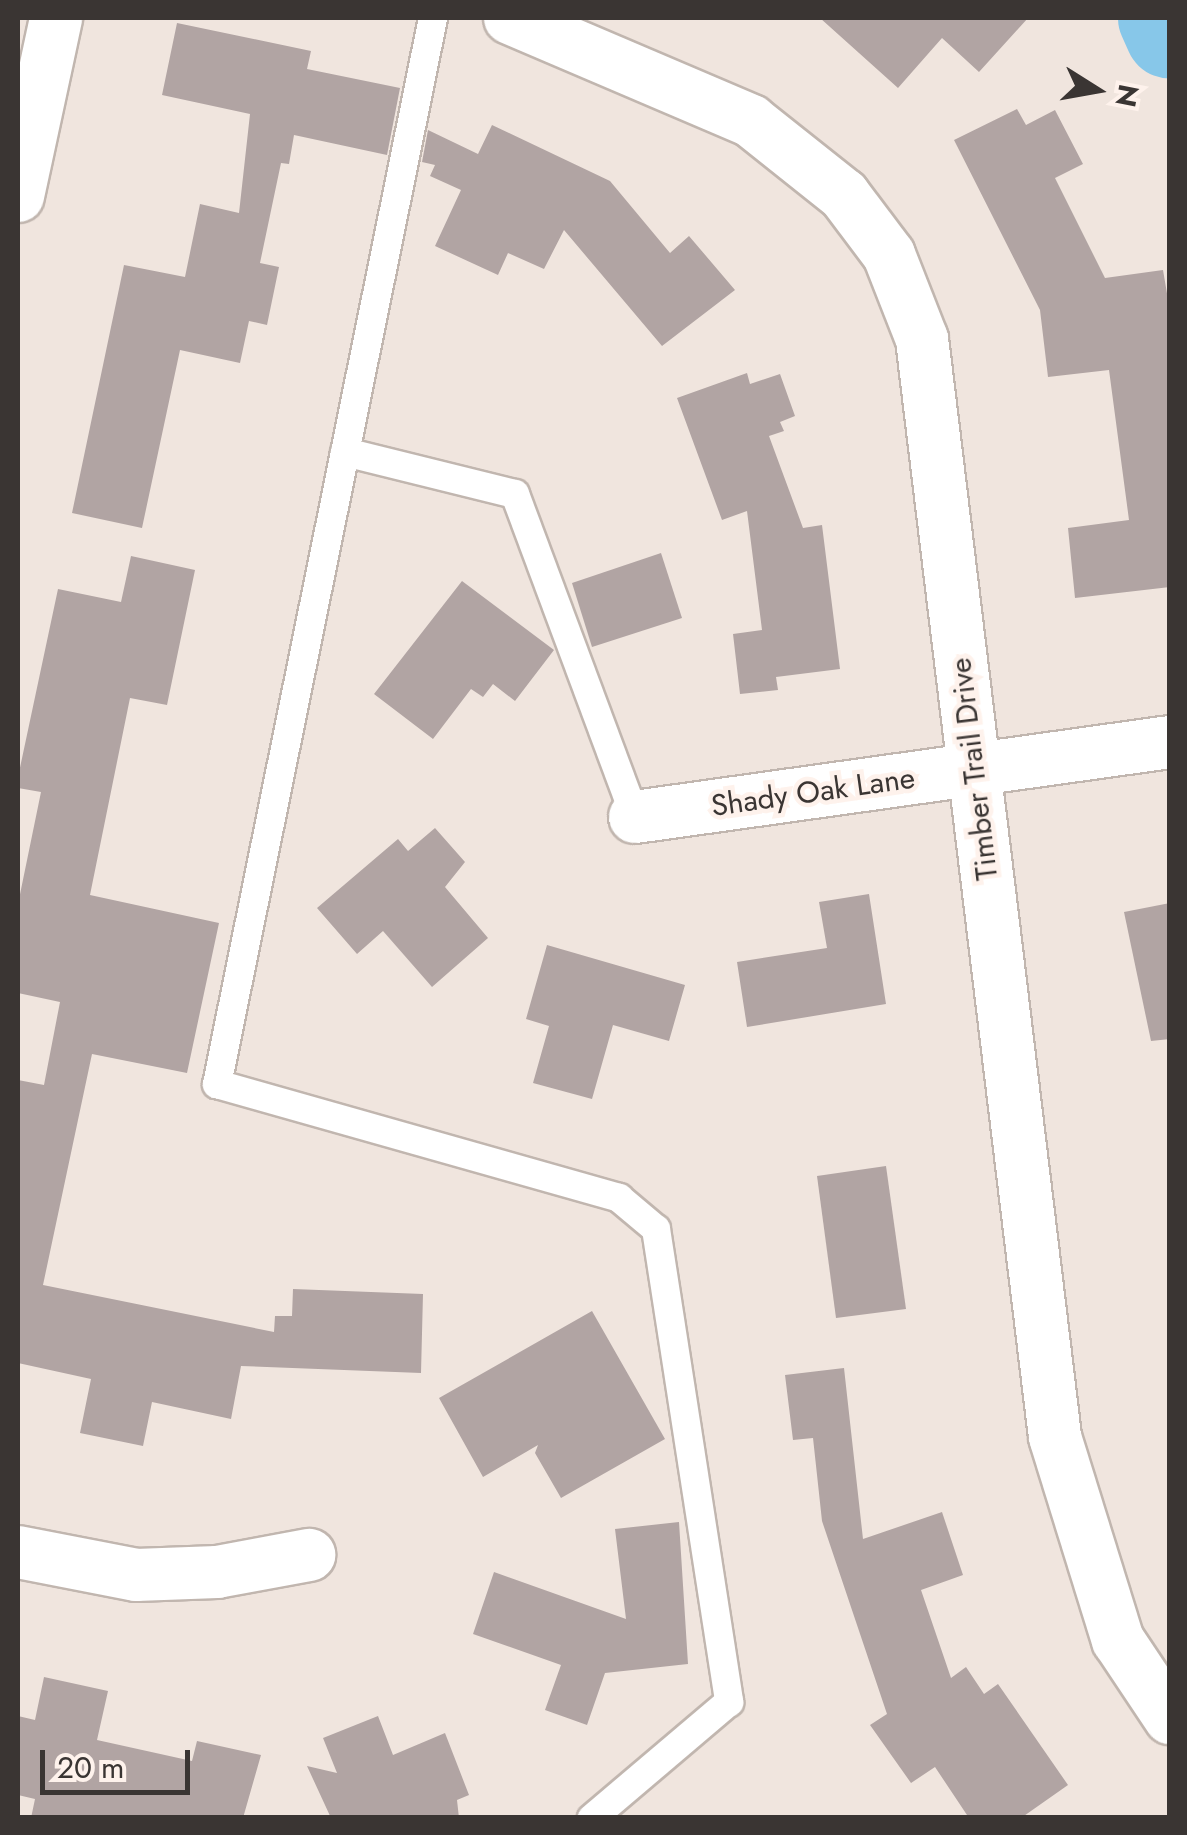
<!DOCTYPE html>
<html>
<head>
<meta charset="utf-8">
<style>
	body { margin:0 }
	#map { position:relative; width:1187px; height:1835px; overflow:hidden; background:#f0e5de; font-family:Jost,sans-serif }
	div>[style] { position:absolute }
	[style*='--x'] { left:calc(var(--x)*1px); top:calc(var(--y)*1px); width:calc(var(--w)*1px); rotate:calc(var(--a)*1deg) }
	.river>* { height:90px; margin:-45px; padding:0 45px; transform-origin:45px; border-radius:45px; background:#87c7e9 }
	.building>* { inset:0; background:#b1a4a3 }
	.roads { filter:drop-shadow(2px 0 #c1b6af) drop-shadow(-2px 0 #c1b6af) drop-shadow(0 2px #c1b6af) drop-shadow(0 -2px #c1b6af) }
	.service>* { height:28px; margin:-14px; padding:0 14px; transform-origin:14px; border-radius:14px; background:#fff }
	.minor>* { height:52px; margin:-26px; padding:0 26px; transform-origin:26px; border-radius:26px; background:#fff }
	span { translate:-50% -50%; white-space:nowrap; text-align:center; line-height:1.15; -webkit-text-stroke:9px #fef2ec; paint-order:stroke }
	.street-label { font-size:30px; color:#3a3533 }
	.frame { position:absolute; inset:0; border:20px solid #3a3533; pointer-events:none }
	.north { position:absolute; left:1047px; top:40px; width:100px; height:100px; -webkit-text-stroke:8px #fef2ec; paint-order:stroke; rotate:101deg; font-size:28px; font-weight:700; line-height:40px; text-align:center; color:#3a3533 }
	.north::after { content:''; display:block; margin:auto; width:35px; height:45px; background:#3a3533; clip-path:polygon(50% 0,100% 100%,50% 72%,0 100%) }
	.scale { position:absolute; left:40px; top:1750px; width:150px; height:45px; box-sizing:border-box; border:5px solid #3a3533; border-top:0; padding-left:12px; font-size:30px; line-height:35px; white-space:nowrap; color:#3a3533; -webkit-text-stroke:8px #fef2ec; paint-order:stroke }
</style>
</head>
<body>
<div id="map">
	<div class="river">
		<div style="--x:1163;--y:18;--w:17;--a:66"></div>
	</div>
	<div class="building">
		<div style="clip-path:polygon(820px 18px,1028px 18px,979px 72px,942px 38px,898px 88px)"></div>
		<div style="clip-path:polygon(177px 23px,311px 51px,307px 69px,400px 88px,387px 155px,294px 135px,289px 164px,281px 163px,260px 263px,279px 267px,267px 325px,249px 321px,240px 363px,180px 350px,142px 528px,72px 513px,124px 265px,185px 277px,200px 204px,239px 213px,250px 114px,162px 95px)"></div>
		<div style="clip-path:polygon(1017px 109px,1026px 125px,1055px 110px,1083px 164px,1055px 178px,1105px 278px,1163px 270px,1170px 311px,1170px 587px,1075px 598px,1068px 528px,1129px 520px,1109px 370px,1048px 377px,1040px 310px,954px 140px)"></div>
		<div style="clip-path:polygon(492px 125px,610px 181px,670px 253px,689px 236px,735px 290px,662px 346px,564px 230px,544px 269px,508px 253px,498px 275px,435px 246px,461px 190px,430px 176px,435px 165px,422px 162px,428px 130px,478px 154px)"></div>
		<div style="clip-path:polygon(747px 373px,750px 384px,780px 374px,795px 416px,780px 422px,784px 431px,769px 436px,803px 528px,822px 525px,840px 669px,776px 677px,778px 690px,740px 694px,733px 634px,762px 630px,747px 511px,722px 520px,677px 398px)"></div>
		<div style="clip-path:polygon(661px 553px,682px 618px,592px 647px,572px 583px)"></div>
		<div style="clip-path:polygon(131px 556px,195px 570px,167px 705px,130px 698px,90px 895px,219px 923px,187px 1073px,92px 1054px,43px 1285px,274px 1332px,275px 1316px,292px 1316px,293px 1289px,423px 1294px,421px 1373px,241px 1366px,231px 1419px,152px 1402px,143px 1446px,80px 1433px,91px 1379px,18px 1363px,18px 1080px,44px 1085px,60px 1002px,18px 993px,18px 904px,41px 792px,18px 788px,18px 777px,58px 589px,121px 602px)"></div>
		<div style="clip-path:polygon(462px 581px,554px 650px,515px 701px,493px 684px,483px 697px,471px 689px,433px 739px,374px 694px)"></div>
		<div style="clip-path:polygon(435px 828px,465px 862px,445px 887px,488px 938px,432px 987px,383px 931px,357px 954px,317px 908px,398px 839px,408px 851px)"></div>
		<div style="clip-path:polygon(869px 894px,886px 1004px,747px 1027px,737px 962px,827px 948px,819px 902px)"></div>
		<div style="clip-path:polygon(1170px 903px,1170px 1039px,1151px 1041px,1124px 912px)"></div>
		<div style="clip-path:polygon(547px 945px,685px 985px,669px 1041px,613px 1025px,592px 1099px,533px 1083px,549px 1026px,526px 1019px)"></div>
		<div style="clip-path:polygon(886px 1166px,906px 1309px,836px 1318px,817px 1176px)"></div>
		<div style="clip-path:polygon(592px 1311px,665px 1439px,561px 1498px,535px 1453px,538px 1445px,483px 1477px,439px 1398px)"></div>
		<div style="clip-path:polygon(844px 1368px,863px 1539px,942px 1512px,963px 1575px,921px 1590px,951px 1678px,966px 1667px,984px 1694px,998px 1684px,1068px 1785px,1021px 1818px,969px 1818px,935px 1767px,911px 1783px,870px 1725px,887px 1714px,822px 1521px,813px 1438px,793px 1440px,785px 1375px)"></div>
		<div style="clip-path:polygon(679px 1522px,688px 1664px,605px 1673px,587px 1725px,545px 1710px,561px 1665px,473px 1634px,494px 1572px,626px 1619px,615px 1529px)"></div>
		<div style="clip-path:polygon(44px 1677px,108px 1691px,97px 1740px,192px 1761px,197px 1741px,261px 1755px,243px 1818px,31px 1818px,35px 1799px,18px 1795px,18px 1716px,35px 1720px)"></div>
		<div style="clip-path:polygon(378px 1716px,393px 1755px,445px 1733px,469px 1795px,457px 1800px,459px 1818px,331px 1818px,307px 1766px,337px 1773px,323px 1738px)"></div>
	</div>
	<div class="roads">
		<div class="service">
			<div style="--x:433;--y:18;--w:1088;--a:101.45"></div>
			<div style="--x:217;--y:1084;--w:418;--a:15.8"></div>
			<div style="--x:619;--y:1198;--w:48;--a:40"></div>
			<div style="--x:656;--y:1229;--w:479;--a:81.2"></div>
			<div style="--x:729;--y:1702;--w:180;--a:139.7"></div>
			<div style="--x:345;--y:452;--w:175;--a:13.9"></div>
			<div style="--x:515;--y:494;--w:345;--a:69.6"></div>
		</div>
		<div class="minor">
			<div style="--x:510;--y:18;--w:262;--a:23.1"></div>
			<div style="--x:751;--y:121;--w:119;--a:38.5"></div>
			<div style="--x:844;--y:195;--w:75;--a:53.1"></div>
			<div style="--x:889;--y:255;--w:90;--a:68.6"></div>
			<div style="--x:922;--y:339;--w:1106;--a:83.09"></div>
			<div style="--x:1055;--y:1437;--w:213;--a:72.8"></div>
			<div style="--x:1118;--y:1640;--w:94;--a:56.3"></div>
			<div style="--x:18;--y:196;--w:182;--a:-77.9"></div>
			<div style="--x:635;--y:817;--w:540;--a:-7.98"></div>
			<div style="--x:18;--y:1552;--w:120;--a:11"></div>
			<div style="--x:136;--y:1575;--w:81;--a:-2.1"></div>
			<div style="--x:217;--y:1572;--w:94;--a:-10.5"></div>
		</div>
	</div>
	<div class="street-label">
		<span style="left:974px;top:769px;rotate:-97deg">Timber Trail Drive</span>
		<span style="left:813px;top:792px;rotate:-8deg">Shady Oak Lane</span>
	</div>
	<div class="frame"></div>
	<div class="north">N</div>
	<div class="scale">20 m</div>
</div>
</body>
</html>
